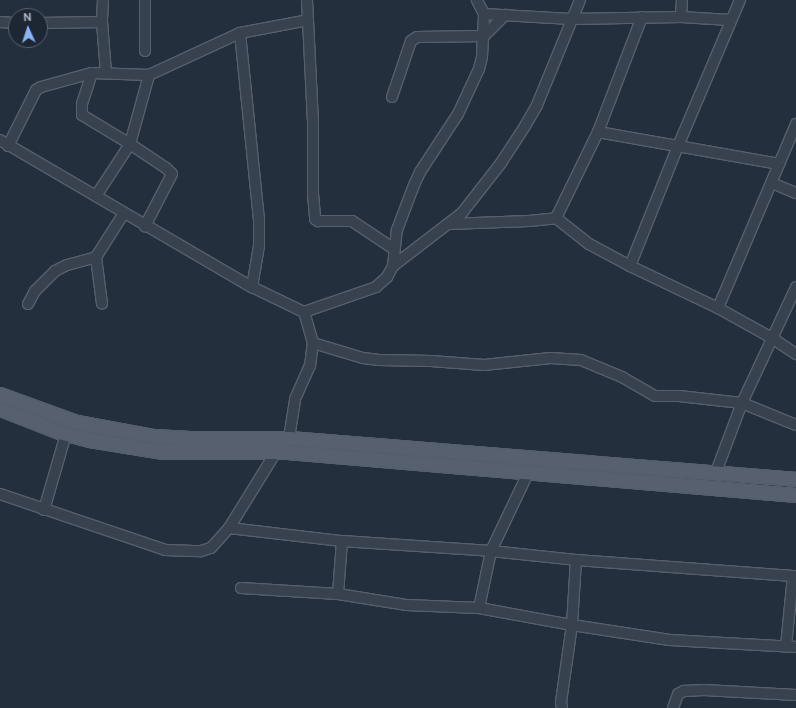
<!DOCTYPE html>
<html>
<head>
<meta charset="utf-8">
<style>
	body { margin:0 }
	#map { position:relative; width:796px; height:708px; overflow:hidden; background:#242f3e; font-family:"DM Sans",sans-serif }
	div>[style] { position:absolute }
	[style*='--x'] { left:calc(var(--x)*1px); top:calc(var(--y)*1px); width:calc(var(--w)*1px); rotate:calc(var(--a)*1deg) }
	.roads { filter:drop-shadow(1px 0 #565f6c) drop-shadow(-1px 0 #565f6c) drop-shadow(0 1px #565f6c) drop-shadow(0 -1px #565f6c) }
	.minor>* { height:10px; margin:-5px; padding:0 5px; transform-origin:5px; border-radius:5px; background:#38414e }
	.major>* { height:13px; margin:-6.5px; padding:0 6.5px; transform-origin:6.5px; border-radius:6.5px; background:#56606e }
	span { translate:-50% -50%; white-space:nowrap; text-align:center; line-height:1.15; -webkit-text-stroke:3px #1d2633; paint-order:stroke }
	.north { position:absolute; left:8px; top:8px; width:40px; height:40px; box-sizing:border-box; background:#1d2633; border:1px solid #59626f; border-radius:50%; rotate:357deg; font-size:11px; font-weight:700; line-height:16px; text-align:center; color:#b4bcc9 }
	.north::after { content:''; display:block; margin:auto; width:14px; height:18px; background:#8ab4f8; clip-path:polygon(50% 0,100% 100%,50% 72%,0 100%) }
</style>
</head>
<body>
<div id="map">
	<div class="roads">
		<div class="minor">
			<div style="--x:103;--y:0;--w:22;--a:93"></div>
			<div style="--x:102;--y:22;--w:51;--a:85.5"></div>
			<div style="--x:145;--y:0;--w:51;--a:90"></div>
			<div style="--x:307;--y:0;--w:121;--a:87.2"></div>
			<div style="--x:313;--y:121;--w:73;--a:90"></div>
			<div style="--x:313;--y:194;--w:25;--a:85"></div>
			<div style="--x:315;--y:219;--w:4;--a:34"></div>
			<div style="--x:318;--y:221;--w:34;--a:0"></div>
			<div style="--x:352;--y:221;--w:50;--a:33.7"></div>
			<div style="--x:484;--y:14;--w:87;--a:3.3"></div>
			<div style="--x:571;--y:19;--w:110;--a:-1"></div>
			<div style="--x:681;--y:17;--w:49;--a:3.5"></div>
			<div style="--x:681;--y:17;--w:17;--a:-87"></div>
			<div style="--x:0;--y:22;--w:16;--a:4"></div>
			<div style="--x:40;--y:23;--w:62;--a:-0.9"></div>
			<div style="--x:240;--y:33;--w:187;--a:84.2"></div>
			<div style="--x:259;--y:219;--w:27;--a:90"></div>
			<div style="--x:259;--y:246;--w:42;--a:99.7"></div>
			<div style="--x:92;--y:73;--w:33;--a:108"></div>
			<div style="--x:82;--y:104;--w:11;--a:90"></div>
			<div style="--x:82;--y:115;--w:56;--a:31.1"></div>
			<div style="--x:130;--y:144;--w:43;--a:33.7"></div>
			<div style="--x:166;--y:168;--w:8;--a:45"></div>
			<div style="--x:172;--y:174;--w:59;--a:117.4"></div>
			<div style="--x:392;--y:97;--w:59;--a:-71.3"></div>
			<div style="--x:411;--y:41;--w:7;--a:-34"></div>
			<div style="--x:417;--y:37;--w:67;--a:-0.9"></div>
			<div style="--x:484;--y:36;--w:30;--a:-45"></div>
			<div style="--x:598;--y:132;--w:184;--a:10"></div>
			<div style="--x:0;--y:140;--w:292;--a:30.3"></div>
			<div style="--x:252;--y:287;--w:58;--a:25.7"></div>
			<div style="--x:304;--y:312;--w:76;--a:-19.1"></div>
			<div style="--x:376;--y:287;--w:15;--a:-42"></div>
			<div style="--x:387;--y:277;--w:13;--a:-61"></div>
			<div style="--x:393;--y:266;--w:36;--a:-84"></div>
			<div style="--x:397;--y:230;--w:48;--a:-69.3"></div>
			<div style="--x:414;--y:185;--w:14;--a:-65"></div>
			<div style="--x:420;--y:172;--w:69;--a:-56.8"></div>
			<div style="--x:458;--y:114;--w:50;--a:-65"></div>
			<div style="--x:479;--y:69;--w:12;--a:-76"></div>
			<div style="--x:482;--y:57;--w:43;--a:-87.3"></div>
			<div style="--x:484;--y:14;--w:16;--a:-117"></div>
			<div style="--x:8;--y:146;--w:63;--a:-63.4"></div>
			<div style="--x:36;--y:90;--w:6;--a:-31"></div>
			<div style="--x:41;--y:87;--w:53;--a:-15.4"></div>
			<div style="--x:92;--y:73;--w:57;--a:2"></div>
			<div style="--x:149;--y:75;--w:100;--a:-24.8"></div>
			<div style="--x:240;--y:33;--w:69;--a:-10.8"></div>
			<div style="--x:772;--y:183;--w:26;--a:23"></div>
			<div style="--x:96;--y:196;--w:62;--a:-56.8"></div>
			<div style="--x:130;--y:144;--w:72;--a:-74.6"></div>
			<div style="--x:556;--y:218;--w:96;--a:-64"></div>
			<div style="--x:598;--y:132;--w:123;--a:-69.1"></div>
			<div style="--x:448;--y:224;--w:81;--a:-2.1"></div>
			<div style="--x:529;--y:221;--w:27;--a:-6"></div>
			<div style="--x:556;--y:218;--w:42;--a:38.2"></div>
			<div style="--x:589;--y:244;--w:47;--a:28.2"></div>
			<div style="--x:630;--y:266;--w:98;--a:25.5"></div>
			<div style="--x:718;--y:308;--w:62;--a:29.1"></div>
			<div style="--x:772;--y:338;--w:29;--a:34"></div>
			<div style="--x:96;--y:257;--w:47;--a:82.7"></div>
			<div style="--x:393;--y:266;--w:87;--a:-37.5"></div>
			<div style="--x:462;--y:213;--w:63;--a:-52"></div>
			<div style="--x:501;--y:163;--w:44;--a:-57"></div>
			<div style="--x:525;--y:126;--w:24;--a:-60"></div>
			<div style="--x:537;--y:105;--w:113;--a:-67.7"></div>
			<div style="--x:630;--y:266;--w:129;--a:-68.2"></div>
			<div style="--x:678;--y:146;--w:159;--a:-67"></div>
			<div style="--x:28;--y:304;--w:15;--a:-62"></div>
			<div style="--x:35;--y:291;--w:28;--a:-45"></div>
			<div style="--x:55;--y:271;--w:13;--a:-27"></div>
			<div style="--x:67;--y:265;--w:30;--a:-15"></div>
			<div style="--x:96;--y:257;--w:52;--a:-57.5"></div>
			<div style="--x:718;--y:308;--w:200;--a:-67"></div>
			<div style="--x:313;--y:343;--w:52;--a:16.7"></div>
			<div style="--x:363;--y:358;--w:16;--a:7"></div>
			<div style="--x:379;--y:360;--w:52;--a:1.1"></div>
			<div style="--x:431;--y:361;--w:53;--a:4.3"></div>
			<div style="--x:484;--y:365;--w:67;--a:-6"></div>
			<div style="--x:551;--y:358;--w:30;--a:4"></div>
			<div style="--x:581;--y:360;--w:44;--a:22.5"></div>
			<div style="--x:622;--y:377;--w:38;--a:30"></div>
			<div style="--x:655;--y:396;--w:24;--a:0"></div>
			<div style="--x:679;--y:396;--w:63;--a:6.3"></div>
			<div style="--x:742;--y:403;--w:58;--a:22.2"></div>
			<div style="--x:289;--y:438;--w:39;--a:-81"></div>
			<div style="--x:295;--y:399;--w:36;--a:-66"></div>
			<div style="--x:310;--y:366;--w:23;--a:-83"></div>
			<div style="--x:313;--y:343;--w:32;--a:-106"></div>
			<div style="--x:716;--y:472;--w:74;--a:-69.4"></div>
			<div style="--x:742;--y:403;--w:128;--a:-65"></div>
			<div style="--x:0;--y:494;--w:174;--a:18.7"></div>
			<div style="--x:165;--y:550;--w:36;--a:2"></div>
			<div style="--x:201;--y:551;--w:10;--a:-17"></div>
			<div style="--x:211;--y:548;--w:27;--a:-48"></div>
			<div style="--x:229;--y:528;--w:89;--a:-58.3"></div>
			<div style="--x:44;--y:510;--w:79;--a:-73.9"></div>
			<div style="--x:229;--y:528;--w:114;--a:6.6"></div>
			<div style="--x:342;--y:541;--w:149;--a:3.8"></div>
			<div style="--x:491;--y:551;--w:85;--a:6"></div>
			<div style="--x:576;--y:560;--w:221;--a:4.2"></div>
			<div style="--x:241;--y:588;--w:97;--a:3.5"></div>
			<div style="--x:338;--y:594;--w:70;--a:9.1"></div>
			<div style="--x:407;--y:605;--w:72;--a:2.4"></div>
			<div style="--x:479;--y:608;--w:95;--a:10.4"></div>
			<div style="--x:572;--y:625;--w:99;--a:8.7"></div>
			<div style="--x:670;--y:640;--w:126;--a:3.2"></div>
			<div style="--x:338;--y:594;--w:53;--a:-85.7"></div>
			<div style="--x:479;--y:608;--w:58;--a:-78.1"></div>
			<div style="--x:491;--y:551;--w:86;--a:-64.6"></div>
			<div style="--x:786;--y:646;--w:70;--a:-84.3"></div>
			<div style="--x:562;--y:708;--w:6;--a:-99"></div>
			<div style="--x:561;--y:702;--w:78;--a:-81.9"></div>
			<div style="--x:572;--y:625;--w:65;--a:-86.5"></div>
			<div style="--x:673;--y:708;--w:15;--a:-70"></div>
			<div style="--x:678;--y:694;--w:7;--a:-27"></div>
			<div style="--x:684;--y:691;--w:20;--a:-3"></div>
			<div style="--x:704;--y:690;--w:92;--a:3.1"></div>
		</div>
		<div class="major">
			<div style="--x:0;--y:394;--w:82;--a:20"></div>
			<div style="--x:77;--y:422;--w:77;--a:10.4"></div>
			<div style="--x:153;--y:436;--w:37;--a:3"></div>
			<div style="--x:190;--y:438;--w:99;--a:0"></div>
			<div style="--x:289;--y:438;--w:509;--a:4.62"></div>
			<div style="--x:0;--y:409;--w:63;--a:21.3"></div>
			<div style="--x:59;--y:432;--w:31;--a:15"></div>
			<div style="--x:89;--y:440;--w:75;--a:9.2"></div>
			<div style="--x:163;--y:452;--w:124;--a:0"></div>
			<div style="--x:287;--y:452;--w:511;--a:4.83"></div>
		</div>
	</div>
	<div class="north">N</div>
</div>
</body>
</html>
